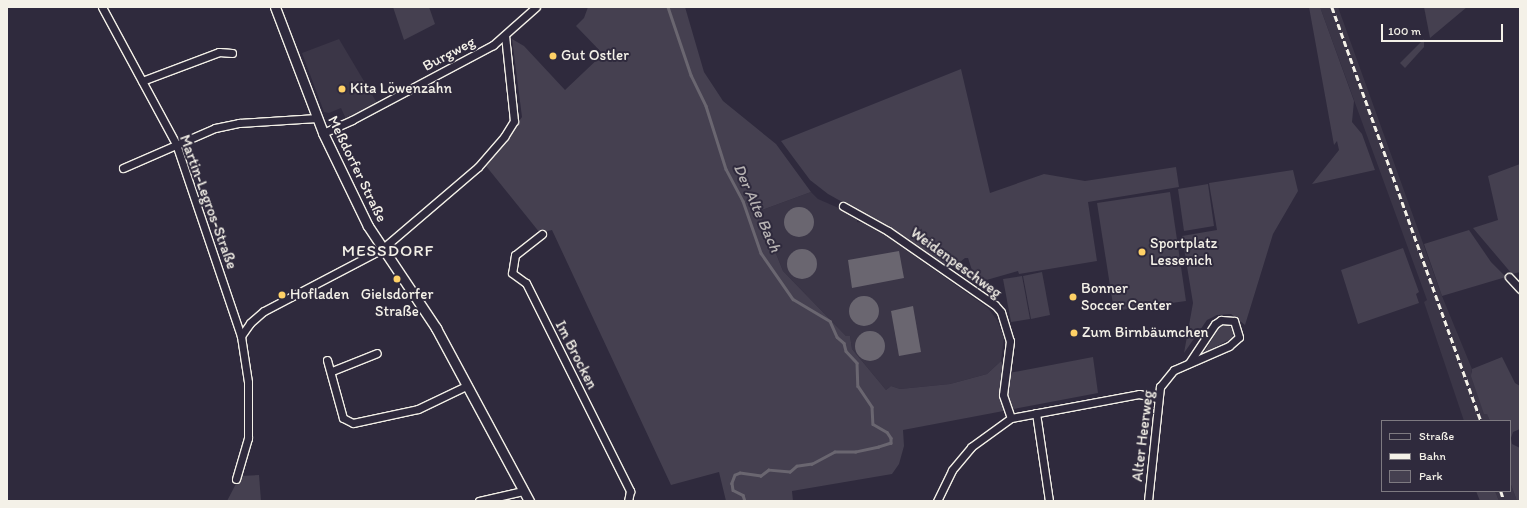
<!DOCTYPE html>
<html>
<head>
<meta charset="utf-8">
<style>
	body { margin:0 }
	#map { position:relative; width:1527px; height:508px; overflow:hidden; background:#2f2a3d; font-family:Itim,sans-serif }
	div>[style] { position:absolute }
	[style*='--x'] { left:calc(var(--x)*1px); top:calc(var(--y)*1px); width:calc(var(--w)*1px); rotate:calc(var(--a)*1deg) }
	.built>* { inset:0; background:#3b3647 }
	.green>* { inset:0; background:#454050 }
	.water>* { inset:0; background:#6a6670 }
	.round { border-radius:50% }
	.stream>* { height:2.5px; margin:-1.25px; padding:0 1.25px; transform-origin:1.25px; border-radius:1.25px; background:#6a6670 }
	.roads { filter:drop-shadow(1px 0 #f4f1e8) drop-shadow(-1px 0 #f4f1e8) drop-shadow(0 1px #f4f1e8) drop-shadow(0 -1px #f4f1e8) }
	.minor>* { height:7px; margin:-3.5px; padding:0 3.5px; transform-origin:3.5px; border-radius:3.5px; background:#2f2a3d }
	.tertiary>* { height:9px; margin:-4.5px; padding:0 4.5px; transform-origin:4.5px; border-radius:4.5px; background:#2f2a3d }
	.rail>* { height:2.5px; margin-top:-1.25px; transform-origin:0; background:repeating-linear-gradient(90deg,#f4f1e8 0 6px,transparent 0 9px) }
	.dots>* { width:11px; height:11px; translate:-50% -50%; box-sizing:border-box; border:2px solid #2f2a3d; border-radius:50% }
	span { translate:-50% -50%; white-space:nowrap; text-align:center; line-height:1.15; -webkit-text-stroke:4px #2f2a3d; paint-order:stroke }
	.street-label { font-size:15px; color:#f4f1e8 }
	.poi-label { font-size:15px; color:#f4f1e8 }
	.left { translate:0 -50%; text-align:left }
	.water-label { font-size:16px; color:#b6b2b2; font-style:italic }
	.quarter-label { font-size:17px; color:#f4f1e8; letter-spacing:1px }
	.frame { position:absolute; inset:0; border:8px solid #f4f1e8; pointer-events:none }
	.legend { position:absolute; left:1381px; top:420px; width:130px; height:72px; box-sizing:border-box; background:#2f2a3d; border:1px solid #7e7a81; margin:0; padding:5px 7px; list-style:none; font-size:12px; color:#f4f1e8 }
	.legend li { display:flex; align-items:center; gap:8px; height:20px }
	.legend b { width:20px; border:1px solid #7e7a81 }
	.scale { position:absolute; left:1381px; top:24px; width:122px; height:18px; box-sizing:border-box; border:2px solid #f4f1e8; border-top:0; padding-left:5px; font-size:12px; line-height:14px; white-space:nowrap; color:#f4f1e8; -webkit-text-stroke:3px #2f2a3d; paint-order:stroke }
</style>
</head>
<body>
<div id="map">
	<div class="built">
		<div style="clip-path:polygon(1320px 7px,1338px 7px,1442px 296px,1472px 369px,1471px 372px,1485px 414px,1487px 413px,1490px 421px,1464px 421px,1424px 302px,1427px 300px)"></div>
		<div style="clip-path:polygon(339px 39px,377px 103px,346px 119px,341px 108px,329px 113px,324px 112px,302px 53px)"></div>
		<div style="clip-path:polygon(811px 192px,818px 199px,857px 216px,857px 222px,868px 223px,988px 308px,997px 320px,1004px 337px,1001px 361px,987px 374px,950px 384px,900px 389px,891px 386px,886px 390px,852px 349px,850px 336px,846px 336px,783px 271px,759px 211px)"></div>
		<div style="clip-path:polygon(1510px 482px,1517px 501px,1499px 501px,1495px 491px,1510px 491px)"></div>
	</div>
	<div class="green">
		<div style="clip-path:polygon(393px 7px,429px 7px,435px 24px,404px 40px)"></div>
		<div style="clip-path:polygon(588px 7px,685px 7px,704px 72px,723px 101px,776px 144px,811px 192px,759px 211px,783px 271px,846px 336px,850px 336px,852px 349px,886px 390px,891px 386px,900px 389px,950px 384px,987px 374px,1001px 361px,1009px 373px,1093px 357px,1098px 393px,903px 430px,904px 446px,899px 464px,892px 474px,792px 491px,793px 501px,726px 501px,719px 472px,671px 485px,552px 230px,540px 233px,486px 166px,522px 117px,512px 39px,524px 46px,565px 90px,603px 54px,576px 26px,584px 18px)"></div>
		<div style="clip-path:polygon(1309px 7px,1320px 7px,1354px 101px,1352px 122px,1362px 134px,1375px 170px,1312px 184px,1339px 150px,1337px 141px,1334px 145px)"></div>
		<div style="clip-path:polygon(1424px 7px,1467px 7px,1430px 38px)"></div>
		<div style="clip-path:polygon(1424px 39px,1424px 47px,1405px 68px,1400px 63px)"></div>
		<div style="clip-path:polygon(961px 69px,990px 193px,1044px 174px,1085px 181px,1176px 167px,1179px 187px,1088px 202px,1097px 261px,1019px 274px,1018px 271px,976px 283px,968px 258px,965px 258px,954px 267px,945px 266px,887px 227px,828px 194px,810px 180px,781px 141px)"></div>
		<div style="clip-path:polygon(1520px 164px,1520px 272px,1512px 274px,1473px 228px,1498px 220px,1488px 176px)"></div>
		<div style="clip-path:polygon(1293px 170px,1298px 191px,1273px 234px,1245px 325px,1231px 314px,1217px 315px,1207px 320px,1184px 353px,1193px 303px,1182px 236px,1217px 230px,1209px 183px)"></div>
		<div style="clip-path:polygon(1208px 184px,1214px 226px,1184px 231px,1178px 189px)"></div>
		<div style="clip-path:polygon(1170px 192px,1186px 301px,1114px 311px,1097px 203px)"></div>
		<div style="clip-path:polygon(1469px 230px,1491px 262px,1506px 277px,1442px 296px,1424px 244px)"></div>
		<div style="clip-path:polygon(1403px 248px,1419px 292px,1416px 294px,1419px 303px,1358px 324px,1341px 270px)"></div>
		<div style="clip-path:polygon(1042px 272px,1050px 315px,1031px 319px,1023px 276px)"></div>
		<div style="clip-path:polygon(1022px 276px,1030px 319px,1011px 322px,1003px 279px)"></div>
		<div style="clip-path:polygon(1226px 324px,1234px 329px,1232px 338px,1203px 354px,1219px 328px)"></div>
		<div style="clip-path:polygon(1502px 357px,1515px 383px,1520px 386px,1520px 429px,1513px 432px,1511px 438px,1512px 444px,1520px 448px,1520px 501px,1517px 501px,1510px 482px,1510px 421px,1490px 421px,1487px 414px,1484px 414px,1471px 376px,1472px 369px)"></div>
		<div style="clip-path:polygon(259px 475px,261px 501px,227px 501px,240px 476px)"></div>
		<div style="clip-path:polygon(1476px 491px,1495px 491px,1499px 501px,1480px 501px)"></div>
	</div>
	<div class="water">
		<div class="round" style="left:784px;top:207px;width:30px;height:30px"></div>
		<div class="round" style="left:787px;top:249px;width:30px;height:30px"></div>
		<div style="clip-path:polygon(899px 251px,904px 278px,852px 288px,848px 260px)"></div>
		<div class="round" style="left:849px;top:296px;width:30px;height:30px"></div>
		<div style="clip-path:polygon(913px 306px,921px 352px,899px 356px,891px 311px)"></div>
		<div class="round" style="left:855px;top:331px;width:30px;height:30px"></div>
	</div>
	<div class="stream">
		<div style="--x:668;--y:7;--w:72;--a:71.3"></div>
		<div style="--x:691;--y:75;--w:34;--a:64"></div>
		<div style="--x:706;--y:106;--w:66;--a:72.4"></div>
		<div style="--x:726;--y:169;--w:36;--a:62"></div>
		<div style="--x:743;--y:201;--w:55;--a:70.9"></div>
		<div style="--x:761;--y:253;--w:56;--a:55.2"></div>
		<div style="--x:793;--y:299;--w:43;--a:30.7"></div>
		<div style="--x:830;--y:321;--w:17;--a:66"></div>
		<div style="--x:837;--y:337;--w:9;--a:41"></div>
		<div style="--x:844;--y:343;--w:8;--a:76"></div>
		<div style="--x:846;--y:351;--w:16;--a:47"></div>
		<div style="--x:857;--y:363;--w:23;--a:88"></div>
		<div style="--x:858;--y:386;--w:25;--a:56"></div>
		<div style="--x:872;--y:407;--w:17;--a:87"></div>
		<div style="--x:873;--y:424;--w:16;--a:30"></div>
		<div style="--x:887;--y:432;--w:7;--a:56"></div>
		<div style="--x:891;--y:438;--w:5;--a:90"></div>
		<div style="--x:891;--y:443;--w:13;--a:162"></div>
		<div style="--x:879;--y:447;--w:24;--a:168"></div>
		<div style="--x:856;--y:452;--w:21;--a:180"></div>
		<div style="--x:835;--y:452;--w:26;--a:152"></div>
		<div style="--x:812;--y:464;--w:15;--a:172"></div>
		<div style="--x:797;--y:466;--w:9;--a:139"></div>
		<div style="--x:790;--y:472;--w:21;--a:-175"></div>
		<div style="--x:769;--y:470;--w:10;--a:143"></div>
		<div style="--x:761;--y:476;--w:21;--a:-172"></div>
		<div style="--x:740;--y:473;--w:5;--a:158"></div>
		<div style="--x:735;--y:475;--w:9;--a:111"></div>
		<div style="--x:732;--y:483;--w:7;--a:82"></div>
		<div style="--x:733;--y:490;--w:11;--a:27"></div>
		<div style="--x:743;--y:495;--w:6;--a:72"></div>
	</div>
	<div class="roads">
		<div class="minor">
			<div style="--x:102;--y:7;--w:156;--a:61.6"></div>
			<div style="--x:176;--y:144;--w:203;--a:71.3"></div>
			<div style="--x:142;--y:81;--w:82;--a:-20.6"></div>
			<div style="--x:219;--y:52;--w:13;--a:4"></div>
			<div style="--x:323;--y:133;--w:32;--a:-24"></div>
			<div style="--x:352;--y:120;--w:160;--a:-28"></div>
			<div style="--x:493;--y:45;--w:57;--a:-41.5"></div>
			<div style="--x:123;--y:168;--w:100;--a:-23.5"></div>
			<div style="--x:215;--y:128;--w:25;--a:-12"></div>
			<div style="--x:239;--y:123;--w:78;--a:-3.7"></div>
			<div style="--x:843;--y:206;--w:51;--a:29.1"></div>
			<div style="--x:888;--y:231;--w:130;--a:34.7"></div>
			<div style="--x:995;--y:305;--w:9;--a:49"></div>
			<div style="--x:1001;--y:312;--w:30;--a:73"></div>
			<div style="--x:1010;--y:341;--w:54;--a:97.4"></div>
			<div style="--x:1003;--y:395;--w:24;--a:71"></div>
			<div style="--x:542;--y:234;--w:34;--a:142"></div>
			<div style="--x:515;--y:255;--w:18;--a:99"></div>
			<div style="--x:512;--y:273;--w:17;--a:36"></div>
			<div style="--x:526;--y:283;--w:233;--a:63.4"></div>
			<div style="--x:630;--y:491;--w:10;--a:101"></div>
			<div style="--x:1509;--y:277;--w:16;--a:47"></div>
			<div style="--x:327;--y:360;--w:60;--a:74.6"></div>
			<div style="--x:343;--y:418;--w:11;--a:27"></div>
			<div style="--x:353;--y:423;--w:66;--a:-12.2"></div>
			<div style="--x:418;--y:409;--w:53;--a:-25.6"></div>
			<div style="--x:332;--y:371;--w:48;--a:-21.8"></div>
			<div style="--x:1036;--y:413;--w:89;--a:81.6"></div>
			<div style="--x:236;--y:479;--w:43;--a:-73.7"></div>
			<div style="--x:248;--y:438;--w:56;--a:-90"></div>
			<div style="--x:248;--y:382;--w:47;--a:-98.7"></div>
			<div style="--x:241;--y:336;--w:16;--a:-55"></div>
			<div style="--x:250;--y:323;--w:18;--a:-41"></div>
			<div style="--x:264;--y:311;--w:133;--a:-27.7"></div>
			<div style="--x:382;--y:249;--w:126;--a:-40.5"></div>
			<div style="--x:478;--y:167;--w:40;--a:-49"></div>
			<div style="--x:504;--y:137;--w:19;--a:-58"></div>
			<div style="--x:514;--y:121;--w:85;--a:-96"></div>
			<div style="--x:479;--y:501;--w:45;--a:-12.8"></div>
			<div style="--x:937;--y:501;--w:34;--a:-64"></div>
			<div style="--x:952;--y:470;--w:30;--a:-50"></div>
			<div style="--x:971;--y:447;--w:49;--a:-35.9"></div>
			<div style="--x:1011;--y:418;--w:130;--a:-10.6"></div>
			<div style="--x:1139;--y:394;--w:18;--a:13"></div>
			<div style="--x:1148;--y:501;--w:115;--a:-84"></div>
			<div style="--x:1160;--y:387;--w:22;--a:-51"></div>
			<div style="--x:1174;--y:370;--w:60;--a:-23.6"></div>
			<div style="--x:1229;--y:346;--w:13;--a:-42"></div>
			<div style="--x:1239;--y:337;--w:17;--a:-107"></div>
			<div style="--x:1234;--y:321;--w:13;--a:-176"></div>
			<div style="--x:1221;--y:320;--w:7;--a:146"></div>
			<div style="--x:1215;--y:324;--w:47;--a:123.7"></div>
		</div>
		<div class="tertiary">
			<div style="--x:275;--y:7;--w:135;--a:69.1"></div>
			<div style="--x:323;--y:133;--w:103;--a:64.2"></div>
			<div style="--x:368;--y:226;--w:123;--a:56.3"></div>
			<div style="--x:436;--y:328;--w:196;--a:61.7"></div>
		</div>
	</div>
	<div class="rail">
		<div style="--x:1332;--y:7;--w:440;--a:70.2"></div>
		<div style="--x:1501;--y:491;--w:10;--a:73"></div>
	</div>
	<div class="dots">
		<div style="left:553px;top:56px;background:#ffd166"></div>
		<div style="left:342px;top:89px;background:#ffd166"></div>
		<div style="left:1142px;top:252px;background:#ffd166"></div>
		<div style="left:397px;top:279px;background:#ffd166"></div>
		<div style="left:282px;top:295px;background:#ffd166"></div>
		<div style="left:1073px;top:297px;background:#ffd166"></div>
		<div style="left:1074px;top:333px;background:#ffd166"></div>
	</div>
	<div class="street-label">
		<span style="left:449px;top:54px;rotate:-28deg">Burgweg</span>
		<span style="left:357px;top:169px;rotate:64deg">Meßdorfer Straße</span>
		<span style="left:208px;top:202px;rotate:70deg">Martin-Legros-Straße</span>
		<span style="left:956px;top:263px;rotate:36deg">Weidenpeschweg</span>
		<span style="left:576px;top:355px;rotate:63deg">Im Brocken</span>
		<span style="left:1143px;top:436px;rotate:-83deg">Alter Heerweg</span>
	</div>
	<div class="poi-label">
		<span class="left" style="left:561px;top:56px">Gut Ostler</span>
		<span class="left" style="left:350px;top:89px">Kita Löwenzahn</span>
		<span class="left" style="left:1150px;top:252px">Sportplatz<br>Lessenich</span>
		<span class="left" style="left:1081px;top:297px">Bonner<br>Soccer Center</span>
		<span style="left:397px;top:303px">Gielsdorfer<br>Straße</span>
		<span class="left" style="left:290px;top:295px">Hofladen</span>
		<span class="left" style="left:1082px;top:333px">Zum Birnbäumchen</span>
	</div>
	<div class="water-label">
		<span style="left:757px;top:208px;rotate:66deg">Der Alte Bach</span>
	</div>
	<div class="quarter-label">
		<span style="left:388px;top:251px">MESSDORF</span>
	</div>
	<div class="frame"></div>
	<ul class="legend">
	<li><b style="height:5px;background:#2f2a3d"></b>Straße</li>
	<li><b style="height:5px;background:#f4f1e8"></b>Bahn</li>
	<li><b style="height:11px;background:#454050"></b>Park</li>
	</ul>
	<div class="scale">100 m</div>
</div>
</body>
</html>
